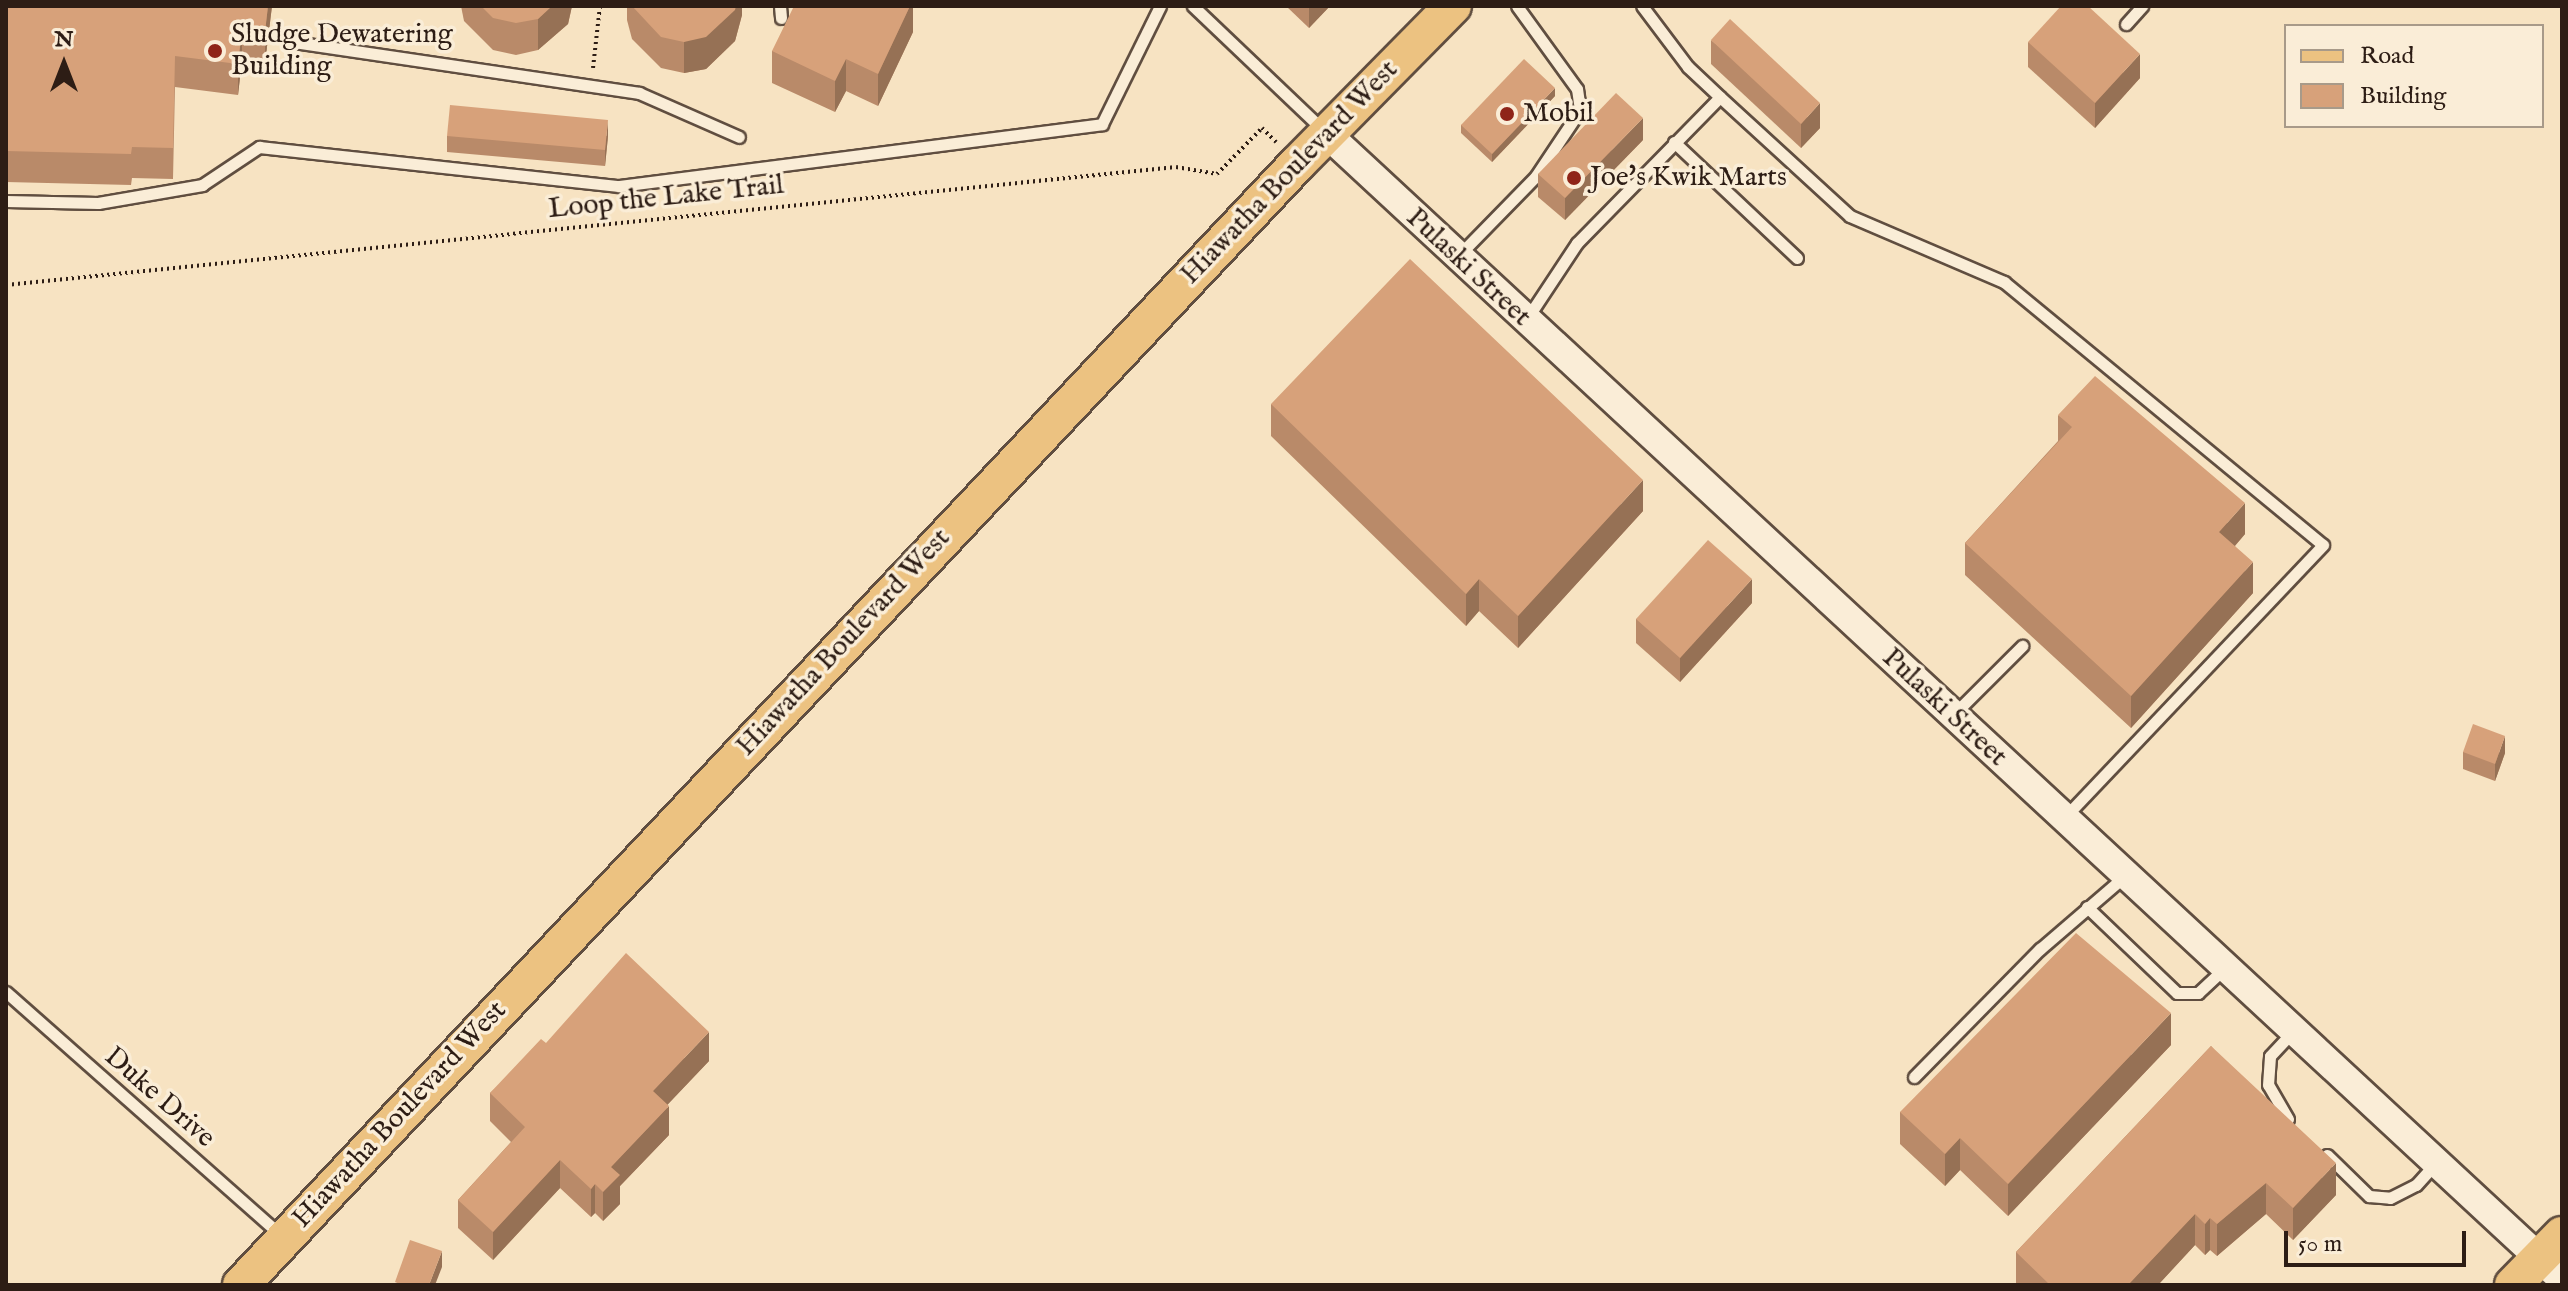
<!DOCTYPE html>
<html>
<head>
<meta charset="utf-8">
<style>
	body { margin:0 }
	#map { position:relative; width:2568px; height:1291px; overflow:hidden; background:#f7e3c2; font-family:"IM FELL English",serif }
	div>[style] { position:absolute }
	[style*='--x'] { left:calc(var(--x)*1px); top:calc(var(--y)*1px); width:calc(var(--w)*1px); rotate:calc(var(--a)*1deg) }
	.path>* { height:4px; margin-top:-2px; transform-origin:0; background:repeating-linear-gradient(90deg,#2d1d15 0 2px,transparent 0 6px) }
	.roads { filter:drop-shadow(2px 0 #604e40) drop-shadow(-2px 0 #604e40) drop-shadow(0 2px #604e40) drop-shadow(0 -2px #604e40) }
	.service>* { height:11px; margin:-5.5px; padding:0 5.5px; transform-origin:5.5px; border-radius:5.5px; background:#faedd7 }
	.tertiary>* { height:28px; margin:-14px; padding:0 14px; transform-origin:14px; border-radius:14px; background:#faedd7 }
	.primary>* { height:36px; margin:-18px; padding:0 18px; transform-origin:18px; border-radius:18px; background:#ecc281 }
	.wall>* { inset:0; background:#b98a69 }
	.shaded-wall>* { inset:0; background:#967155 }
	.building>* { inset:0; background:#d7a17a }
	.dots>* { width:22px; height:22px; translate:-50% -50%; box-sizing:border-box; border:4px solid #faedd7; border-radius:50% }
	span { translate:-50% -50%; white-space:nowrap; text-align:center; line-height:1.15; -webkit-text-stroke:7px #faedd7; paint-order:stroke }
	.poi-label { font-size:28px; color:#2d1d15 }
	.left { translate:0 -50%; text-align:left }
	.street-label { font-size:28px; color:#2d1d15 }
	.frame { position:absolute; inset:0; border:8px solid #2d1d15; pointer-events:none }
	.legend { position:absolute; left:2284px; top:24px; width:260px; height:104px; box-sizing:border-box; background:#faedd7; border:2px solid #a89a89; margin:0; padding:10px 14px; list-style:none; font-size:24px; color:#2d1d15 }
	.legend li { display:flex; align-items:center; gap:16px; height:40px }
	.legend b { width:40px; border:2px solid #a89a89 }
	.north { position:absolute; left:24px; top:24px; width:80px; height:80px; -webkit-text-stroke:6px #faedd7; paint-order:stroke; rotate:0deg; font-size:22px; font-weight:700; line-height:32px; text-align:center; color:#2d1d15 }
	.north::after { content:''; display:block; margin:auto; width:28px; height:36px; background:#2d1d15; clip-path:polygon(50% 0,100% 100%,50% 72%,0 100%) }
	.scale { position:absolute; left:2284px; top:1231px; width:182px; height:36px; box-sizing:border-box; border:4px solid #2d1d15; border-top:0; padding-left:10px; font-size:24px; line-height:28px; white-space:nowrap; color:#2d1d15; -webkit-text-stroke:6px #faedd7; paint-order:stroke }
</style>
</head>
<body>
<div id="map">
	<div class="path">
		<div style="--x:593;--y:68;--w:62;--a:-83.6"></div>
		<div style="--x:6;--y:285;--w:1176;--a:-5.76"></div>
		<div style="--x:1176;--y:167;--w:42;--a:9.7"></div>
		<div style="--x:1217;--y:174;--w:64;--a:-45.6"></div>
		<div style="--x:1262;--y:128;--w:20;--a:45"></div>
	</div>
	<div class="roads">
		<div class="service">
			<div style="--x:780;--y:6;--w:12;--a:85"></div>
			<div style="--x:1193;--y:6;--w:180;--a:43.6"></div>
			<div style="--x:2126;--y:24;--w:24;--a:-48"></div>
			<div style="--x:294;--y:42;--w:349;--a:8.4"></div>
			<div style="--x:639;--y:93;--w:109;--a:23.7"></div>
			<div style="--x:1720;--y:97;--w:176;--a:42.5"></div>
			<div style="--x:1850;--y:216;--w:168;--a:23.2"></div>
			<div style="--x:2004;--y:282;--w:413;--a:39.5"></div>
			<div style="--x:2323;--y:545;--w:376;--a:133.5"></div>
			<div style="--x:1674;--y:142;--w:169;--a:43.3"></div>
			<div style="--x:6;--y:201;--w:92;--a:1.2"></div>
			<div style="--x:98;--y:203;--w:106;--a:-9.8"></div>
			<div style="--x:202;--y:185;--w:69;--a:-33.7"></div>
			<div style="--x:259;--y:147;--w:362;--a:6.2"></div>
			<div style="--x:619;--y:186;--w:487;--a:-7.3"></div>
			<div style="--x:1102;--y:124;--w:131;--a:-63.8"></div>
			<div style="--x:1460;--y:254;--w:109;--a:-45.7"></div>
			<div style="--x:1536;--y:176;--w:79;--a:-56.3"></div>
			<div style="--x:1580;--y:110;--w:21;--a:-98"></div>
			<div style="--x:1577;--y:89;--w:102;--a:-125.9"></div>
			<div style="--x:1528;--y:317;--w:89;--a:-56.5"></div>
			<div style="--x:1577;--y:243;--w:204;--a:-45.6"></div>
			<div style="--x:1720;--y:97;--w:44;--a:-136.8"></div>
			<div style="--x:1688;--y:67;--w:76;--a:-127"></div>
			<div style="--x:1953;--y:715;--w:98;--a:-45"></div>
			<div style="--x:2087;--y:907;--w:124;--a:43.7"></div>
			<div style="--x:2177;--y:993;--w:21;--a:0"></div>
			<div style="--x:2198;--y:993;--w:37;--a:-43"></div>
			<div style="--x:6;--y:992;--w:366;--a:41.5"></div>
			<div style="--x:1914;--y:1077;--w:180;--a:-45.5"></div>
			<div style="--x:2040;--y:949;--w:112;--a:-40.7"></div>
			<div style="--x:2288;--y:1119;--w:39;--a:-120"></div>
			<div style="--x:2268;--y:1085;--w:29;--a:-86"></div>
			<div style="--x:2270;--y:1056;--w:34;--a:-47"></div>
			<div style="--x:2327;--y:1155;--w:59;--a:44.3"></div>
			<div style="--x:2369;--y:1196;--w:21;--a:5"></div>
			<div style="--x:2390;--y:1198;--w:29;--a:-27"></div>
			<div style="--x:2416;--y:1185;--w:30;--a:-48"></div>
		</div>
		<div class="tertiary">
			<div style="--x:1328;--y:135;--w:1683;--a:42.83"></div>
		</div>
		<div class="primary">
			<div style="--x:241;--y:1285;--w:1540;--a:-46.71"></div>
			<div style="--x:1297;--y:164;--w:222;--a:-45.4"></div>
			<div style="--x:2513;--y:1285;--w:70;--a:-45.6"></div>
		</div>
	</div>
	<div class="wall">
		<div style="clip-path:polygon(6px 6px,151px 8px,152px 6px,272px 6px,265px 63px,242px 60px,238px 95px,175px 87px,173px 179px,132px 178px,131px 185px,6px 182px)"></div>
		<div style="clip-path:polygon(461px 6px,572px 6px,568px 24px,538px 50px,516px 55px,493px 50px,464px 21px)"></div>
		<div style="clip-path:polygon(627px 6px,742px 6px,742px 15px,735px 41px,706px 69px,684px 73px,661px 68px,632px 39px,627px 20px)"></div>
		<div style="clip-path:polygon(913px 6px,913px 32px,878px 106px,846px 91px,835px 112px,772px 83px,772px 51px)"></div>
		<div style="clip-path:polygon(1286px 6px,1330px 6px,1309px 28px)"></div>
		<div style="clip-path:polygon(1711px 40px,1820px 128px,1801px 148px,1711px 64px)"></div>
		<div style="clip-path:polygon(2028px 42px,2140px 78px,2095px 128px,2028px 67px)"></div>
		<div style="clip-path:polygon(1555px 96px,1492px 162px,1461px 133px,1461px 125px)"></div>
		<div style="clip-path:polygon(447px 136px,608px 136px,605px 166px,447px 152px)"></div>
		<div style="clip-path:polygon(1643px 140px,1565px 220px,1538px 197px,1538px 174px)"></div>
		<div style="clip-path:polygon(1271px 404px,1643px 511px,1518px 648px,1479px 611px,1466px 626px,1271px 436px)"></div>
		<div style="clip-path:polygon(2058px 415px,2245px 534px,2235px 546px,2253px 593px,2131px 728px,1965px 575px,1965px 543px,2058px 441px)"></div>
		<div style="clip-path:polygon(1752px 603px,1680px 682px,1636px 643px,1636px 619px)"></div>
		<div style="clip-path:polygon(2463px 752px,2505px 753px,2495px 781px,2463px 769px)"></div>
		<div style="clip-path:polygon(546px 1043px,709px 1061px,667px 1105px,669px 1135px,620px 1186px,620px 1204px,603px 1221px,595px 1213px,591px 1217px,560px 1188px,493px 1260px,458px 1228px,458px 1200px,511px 1142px,490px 1121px,490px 1093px)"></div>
		<div style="clip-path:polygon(2171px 1045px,2008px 1216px,1960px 1170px,1945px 1186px,1900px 1144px,1900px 1112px)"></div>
		<div style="clip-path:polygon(2211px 1046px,2336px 1195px,2293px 1240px,2266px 1214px,2217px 1256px,2210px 1250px,2205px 1255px,2195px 1245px,2158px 1285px,2017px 1285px,2016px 1284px,2016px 1252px)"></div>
	</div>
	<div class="shaded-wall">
		<div style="clip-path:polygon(268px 6px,272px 6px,265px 63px,265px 32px)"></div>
		<div style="clip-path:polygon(552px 6px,572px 6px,568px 24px,538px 50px,538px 19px)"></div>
		<div style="clip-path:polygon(736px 6px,742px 6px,742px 15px,735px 41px,706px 69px,684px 73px,684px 42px)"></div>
		<div style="clip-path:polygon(910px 6px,913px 6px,913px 32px,878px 106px,878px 74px)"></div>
		<div style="clip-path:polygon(1309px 6px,1330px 6px,1309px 28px)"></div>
		<div style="clip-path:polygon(242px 29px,242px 60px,238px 95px,238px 64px)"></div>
		<div style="clip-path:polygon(2140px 54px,2140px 78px,2095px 128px,2095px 103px)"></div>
		<div style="clip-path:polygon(846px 59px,846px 91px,835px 112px,835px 81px)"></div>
		<div style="clip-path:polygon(1555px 88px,1555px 96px,1492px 162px,1492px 154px)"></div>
		<div style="clip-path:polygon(1820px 103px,1820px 128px,1801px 148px,1801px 124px)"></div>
		<div style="clip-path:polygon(1643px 118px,1643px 140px,1565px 220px,1565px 198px)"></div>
		<div style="clip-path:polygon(608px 120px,608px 136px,605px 166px,605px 150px)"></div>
		<div style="clip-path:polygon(1643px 480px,1643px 511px,1518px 648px,1518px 616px)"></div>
		<div style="clip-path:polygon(2245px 503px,2245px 534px,2219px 564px,2219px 532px)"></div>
		<div style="clip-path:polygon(2253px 562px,2253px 593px,2131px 728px,2131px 696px)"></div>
		<div style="clip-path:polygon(1479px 579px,1479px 611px,1466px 626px,1466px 594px)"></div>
		<div style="clip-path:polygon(1752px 579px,1752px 603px,1680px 682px,1680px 658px)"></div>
		<div style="clip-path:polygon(2505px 736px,2505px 753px,2495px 781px,2495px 764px)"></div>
		<div style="clip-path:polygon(2171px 1013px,2171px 1045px,2008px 1216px,2008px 1184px)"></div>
		<div style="clip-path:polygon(709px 1032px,709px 1061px,653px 1120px,653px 1091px)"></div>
		<div style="clip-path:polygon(669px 1106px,669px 1135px,620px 1186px,620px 1204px,603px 1221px,603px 1192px,611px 1167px)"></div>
		<div style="clip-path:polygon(1960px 1138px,1960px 1170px,1945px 1186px,1945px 1154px)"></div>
		<div style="clip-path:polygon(560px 1160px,560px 1188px,493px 1260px,493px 1232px)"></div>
		<div style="clip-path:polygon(2336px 1163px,2336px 1195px,2293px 1240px,2293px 1208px)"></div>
		<div style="clip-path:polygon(2266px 1183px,2266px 1214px,2217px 1256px,2217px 1224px)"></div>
		<div style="clip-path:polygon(595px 1184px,595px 1213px,591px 1217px,591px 1189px)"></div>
		<div style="clip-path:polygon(2195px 1214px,2195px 1245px,2158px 1285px,2128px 1285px)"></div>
		<div style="clip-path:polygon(2210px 1218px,2210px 1250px,2205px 1255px,2205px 1224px)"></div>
		<div style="clip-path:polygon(442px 1251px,442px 1267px,435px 1285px,429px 1285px)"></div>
	</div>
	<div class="building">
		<div style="clip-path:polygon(6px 6px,151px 8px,152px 6px,268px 6px,265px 32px,242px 29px,238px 64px,175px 56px,173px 148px,132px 147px,131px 154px,6px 151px)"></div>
		<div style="clip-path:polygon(481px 6px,552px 6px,538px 19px,516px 23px,493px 18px)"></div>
		<div style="clip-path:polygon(632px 6px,736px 6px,735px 10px,706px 37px,684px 42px,661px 37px)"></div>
		<div style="clip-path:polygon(794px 6px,910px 6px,878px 74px,846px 59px,835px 81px,772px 51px)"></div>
		<div style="clip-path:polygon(2061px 6px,2088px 6px,2140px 54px,2095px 103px,2028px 42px)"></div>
		<div style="clip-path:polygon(1730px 19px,1820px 103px,1801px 124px,1711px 40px)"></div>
		<div style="clip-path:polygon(1524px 59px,1555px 88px,1492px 154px,1461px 125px)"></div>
		<div style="clip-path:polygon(1616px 93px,1643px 118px,1565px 198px,1538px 174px)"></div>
		<div style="clip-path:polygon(450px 105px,608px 120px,605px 150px,447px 136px)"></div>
		<div style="clip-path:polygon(1410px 259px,1643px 480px,1518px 616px,1479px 579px,1466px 594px,1271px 404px)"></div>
		<div style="clip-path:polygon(2095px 376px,2245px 503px,2219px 532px,2253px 562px,2131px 696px,1965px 543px,2072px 427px,2058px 415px)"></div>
		<div style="clip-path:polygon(1708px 540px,1752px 579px,1680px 658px,1636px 619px)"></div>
		<div style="clip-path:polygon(2473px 724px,2505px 736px,2495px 764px,2463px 752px)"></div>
		<div style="clip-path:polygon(2076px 933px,2171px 1013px,2008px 1184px,1960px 1138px,1945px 1154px,1900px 1112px)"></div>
		<div style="clip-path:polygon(626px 953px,709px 1032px,653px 1091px,669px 1106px,611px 1167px,620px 1175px,603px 1192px,595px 1184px,591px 1189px,560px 1160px,493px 1232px,458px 1200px,525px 1127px,490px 1093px,541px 1039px,546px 1043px)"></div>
		<div style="clip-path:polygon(2211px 1046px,2336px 1163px,2293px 1208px,2266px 1183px,2217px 1224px,2210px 1218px,2205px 1224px,2195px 1214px,2128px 1285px,2050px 1285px,2016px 1252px)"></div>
		<div style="clip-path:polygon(410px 1240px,442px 1251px,429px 1285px,402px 1285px,395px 1282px)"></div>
	</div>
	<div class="dots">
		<div style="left:215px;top:51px;background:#8f2418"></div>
		<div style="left:1507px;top:114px;background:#8f2418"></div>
		<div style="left:1574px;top:178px;background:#8f2418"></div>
	</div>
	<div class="poi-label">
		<span class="left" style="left:231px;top:51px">Sludge Dewatering<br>Building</span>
		<span class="left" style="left:1523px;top:114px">Mobil</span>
		<span class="left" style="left:1590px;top:178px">Joe's Kwik Marts</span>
	</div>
	<div class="street-label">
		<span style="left:1290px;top:173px;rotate:-46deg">Hiawatha Boulevard West</span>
		<span style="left:666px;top:198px;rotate:-6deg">Loop the Lake Trail</span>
		<span style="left:1468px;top:268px;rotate:43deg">Pulaski Street</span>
		<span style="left:844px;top:643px;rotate:-47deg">Hiawatha Boulevard West</span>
		<span style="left:1944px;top:708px;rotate:43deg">Pulaski Street</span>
		<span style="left:159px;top:1098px;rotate:41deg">Duke Drive</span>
		<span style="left:400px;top:1115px;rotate:-47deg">Hiawatha Boulevard West</span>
	</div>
	<div class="frame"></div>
	<ul class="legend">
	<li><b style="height:10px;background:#ecc281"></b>Road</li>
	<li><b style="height:22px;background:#d7a17a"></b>Building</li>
	</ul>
	<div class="north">N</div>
	<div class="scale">50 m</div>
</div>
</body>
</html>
